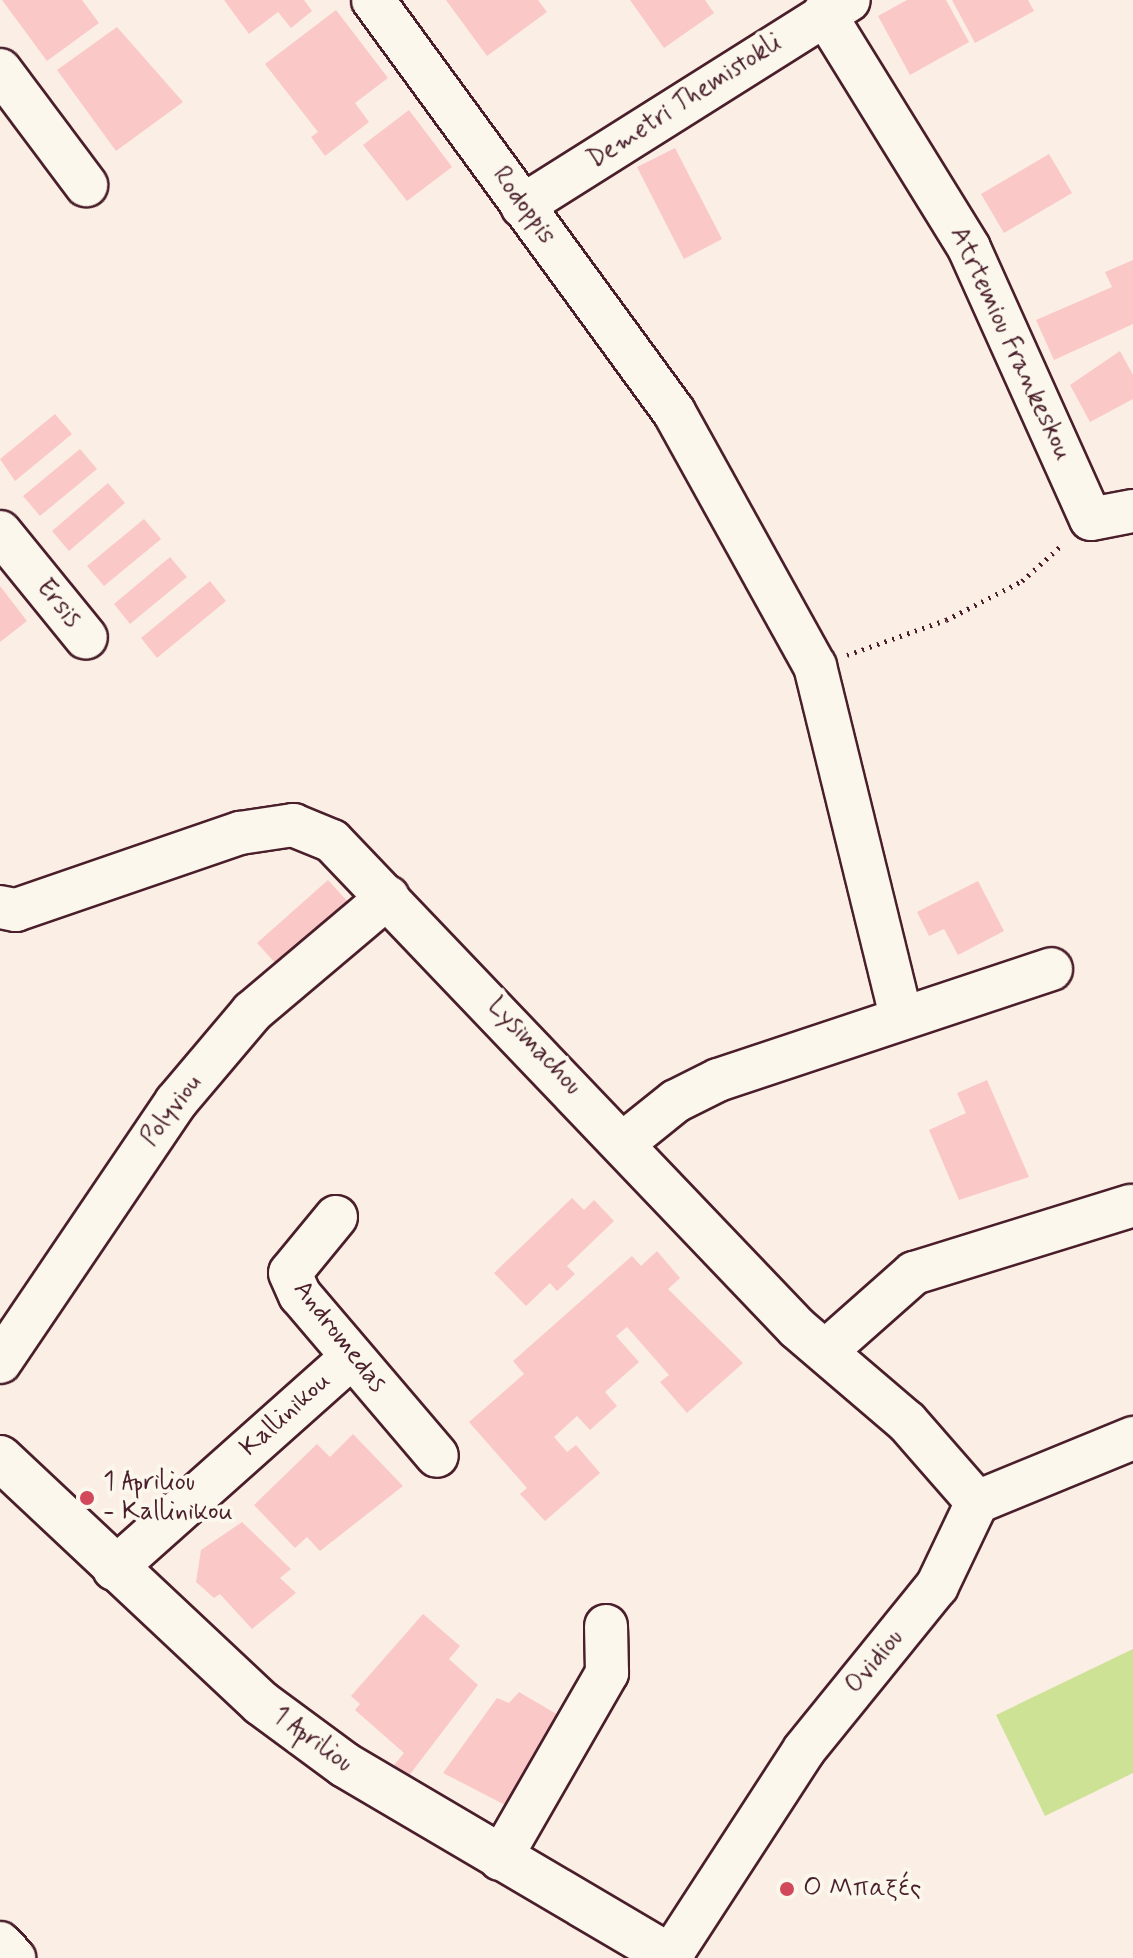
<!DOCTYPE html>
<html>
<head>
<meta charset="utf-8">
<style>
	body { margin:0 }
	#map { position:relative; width:1133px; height:1958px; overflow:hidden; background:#fbeee5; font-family:Mynerve,sans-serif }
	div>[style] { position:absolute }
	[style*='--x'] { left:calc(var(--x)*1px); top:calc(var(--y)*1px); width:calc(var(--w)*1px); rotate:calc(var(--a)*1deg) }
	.green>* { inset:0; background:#cee296 }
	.building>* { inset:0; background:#fac9c7 }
	.path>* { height:5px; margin-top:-2.5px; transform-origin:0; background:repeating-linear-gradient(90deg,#4a1f2b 0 2px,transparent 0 8px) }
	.roads { filter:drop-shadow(2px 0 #4a1f2b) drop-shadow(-2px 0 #4a1f2b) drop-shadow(0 2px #4a1f2b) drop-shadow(0 -2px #4a1f2b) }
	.minor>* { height:42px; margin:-21px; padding:0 21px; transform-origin:21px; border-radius:21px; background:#fbf7ec }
	.major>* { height:44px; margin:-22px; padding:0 22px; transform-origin:22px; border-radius:22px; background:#fbf7ec }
	.dots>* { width:22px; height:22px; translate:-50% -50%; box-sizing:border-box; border:4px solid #fbf7ec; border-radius:50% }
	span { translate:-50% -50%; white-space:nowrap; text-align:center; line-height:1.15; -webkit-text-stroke:8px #fbf7ec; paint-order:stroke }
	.street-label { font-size:26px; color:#4a1f2b }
	.poi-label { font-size:26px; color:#4a1f2b }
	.left { translate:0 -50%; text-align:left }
</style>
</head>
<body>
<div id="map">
	<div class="green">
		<div style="clip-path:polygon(1133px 1649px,1133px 1773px,1045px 1816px,996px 1715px)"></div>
	</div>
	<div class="building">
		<div style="clip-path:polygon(2px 0,82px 0,99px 23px,47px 61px)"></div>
		<div style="clip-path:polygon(224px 0,304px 0,312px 11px,291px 28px,278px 12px,249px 34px)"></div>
		<div style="clip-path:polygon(446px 0,538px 0,547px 12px,487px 56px)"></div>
		<div style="clip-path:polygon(630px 0,705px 0,714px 13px,664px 48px)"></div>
		<div style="clip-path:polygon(907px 0,946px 0,969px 42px,910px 75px,878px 16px)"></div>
		<div style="clip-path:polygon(952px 0,1028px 0,1034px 11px,975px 43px)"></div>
		<div style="clip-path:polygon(336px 10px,388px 78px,355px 103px,369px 122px,325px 156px,311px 137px,318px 132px,265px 64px)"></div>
		<div style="clip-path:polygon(117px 27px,183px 102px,116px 151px,57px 70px)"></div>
		<div style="clip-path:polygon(409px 110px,452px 167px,407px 201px,363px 145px)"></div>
		<div style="clip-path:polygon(675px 148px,722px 239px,684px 259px,637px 167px)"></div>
		<div style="clip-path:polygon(1049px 154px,1072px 193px,1004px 233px,981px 194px)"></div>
		<div style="clip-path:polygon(1133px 260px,1133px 324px,1054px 360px,1036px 320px,1112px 287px,1105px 272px)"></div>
		<div style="clip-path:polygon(1120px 351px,1133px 375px,1133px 399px,1090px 422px,1070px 385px)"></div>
		<div style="clip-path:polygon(55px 414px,72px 434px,15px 481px,0 459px)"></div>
		<div style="clip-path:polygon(80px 449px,97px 469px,40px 516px,23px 496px)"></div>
		<div style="clip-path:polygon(108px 483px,125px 503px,69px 551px,52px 531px)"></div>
		<div style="clip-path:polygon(144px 519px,161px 539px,104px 586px,87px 566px)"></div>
		<div style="clip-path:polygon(170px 557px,187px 577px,130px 624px,114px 604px)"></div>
		<div style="clip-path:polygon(210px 581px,226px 601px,157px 658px,141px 638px)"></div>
		<div style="clip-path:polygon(0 586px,27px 621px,0 642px)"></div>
		<div style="clip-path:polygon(328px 880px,356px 911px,285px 974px,257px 943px)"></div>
		<div style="clip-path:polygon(978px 881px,1004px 931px,958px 955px,944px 929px,929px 936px,917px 912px)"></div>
		<div style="clip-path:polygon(987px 1080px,1029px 1177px,959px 1200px,929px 1130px,966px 1113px,957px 1093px)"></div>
		<div style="clip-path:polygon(572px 1198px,584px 1210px,594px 1200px,614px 1221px,567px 1266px,575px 1274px,557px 1291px,550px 1283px,526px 1306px,494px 1273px)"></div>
		<div style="clip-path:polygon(657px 1251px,680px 1278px,668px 1289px,743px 1363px,687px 1413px,660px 1382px,669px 1375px,627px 1327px,616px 1336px,639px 1362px,605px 1392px,617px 1406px,590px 1430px,577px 1416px,554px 1437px,567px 1452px,576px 1445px,600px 1473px,545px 1521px,520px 1494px,527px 1488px,469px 1422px,524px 1374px,513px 1361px,632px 1256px,641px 1266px)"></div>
		<div style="clip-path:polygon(353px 1434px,403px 1486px,320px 1551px,307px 1537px,295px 1548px,254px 1505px,317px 1444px,330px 1457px)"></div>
		<div style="clip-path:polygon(242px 1522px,291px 1569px,280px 1578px,296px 1593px,252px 1629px,220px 1594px,214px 1598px,196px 1582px,201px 1550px)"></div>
		<div style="clip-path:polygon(423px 1614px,460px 1646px,449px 1659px,478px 1685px,408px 1777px,394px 1765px,404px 1753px,355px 1710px,360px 1704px,351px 1696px)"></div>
		<div style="clip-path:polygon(519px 1692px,565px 1719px,515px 1810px,443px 1773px,497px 1698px,509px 1703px)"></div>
	</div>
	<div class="path">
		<div style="--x:847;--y:655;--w:105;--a:-19.5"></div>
		<div style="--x:946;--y:620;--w:85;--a:-27.2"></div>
		<div style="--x:1022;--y:581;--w:55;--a:-42.1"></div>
	</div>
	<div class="roads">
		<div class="minor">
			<div style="--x:373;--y:0;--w:510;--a:53.85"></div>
			<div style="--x:674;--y:412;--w:291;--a:61"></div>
			<div style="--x:815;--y:666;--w:359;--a:76.2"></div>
			<div style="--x:824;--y:13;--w:276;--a:58.3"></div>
			<div style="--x:969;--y:248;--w:297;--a:65.8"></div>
			<div style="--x:1091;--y:519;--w:43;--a:-10.8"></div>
			<div style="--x:0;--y:70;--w:144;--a:53.2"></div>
			<div style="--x:522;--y:206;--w:386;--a:-32.2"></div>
			<div style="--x:0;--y:532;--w:136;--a:50.9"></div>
			<div style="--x:0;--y:907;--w:16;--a:11"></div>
			<div style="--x:16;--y:910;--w:237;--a:-19"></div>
			<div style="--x:240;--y:833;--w:54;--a:-8.6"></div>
			<div style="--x:293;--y:825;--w:42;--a:22.3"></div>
			<div style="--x:332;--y:841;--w:673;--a:46.32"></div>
			<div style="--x:797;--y:1328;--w:145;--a:40.5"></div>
			<div style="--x:907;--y:1422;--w:106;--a:48.8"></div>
			<div style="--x:626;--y:1141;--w:64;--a:-38.7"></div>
			<div style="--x:676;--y:1101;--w:47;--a:-26.6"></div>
			<div style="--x:718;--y:1080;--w:351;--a:-18.4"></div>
			<div style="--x:336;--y:1217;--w:72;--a:129.4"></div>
			<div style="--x:290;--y:1273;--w:24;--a:66"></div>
			<div style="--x:300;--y:1295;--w:211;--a:49.6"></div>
			<div style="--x:828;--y:1349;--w:115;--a:-41.5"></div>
			<div style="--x:914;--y:1273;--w:227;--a:-17.2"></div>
			<div style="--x:0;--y:1362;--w:314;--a:-55.9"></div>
			<div style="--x:176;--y:1102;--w:118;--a:-49.8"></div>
			<div style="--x:252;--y:1012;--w:178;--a:-40.2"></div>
			<div style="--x:114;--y:1569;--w:317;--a:-41.7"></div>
			<div style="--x:500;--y:1859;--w:215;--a:-60.1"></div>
			<div style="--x:607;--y:1673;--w:47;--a:-91.2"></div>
			<div style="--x:0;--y:1943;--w:21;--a:47"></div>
			<div style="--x:669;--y:1958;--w:248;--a:-57"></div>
			<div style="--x:804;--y:1750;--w:211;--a:-51"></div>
			<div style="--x:937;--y:1586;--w:93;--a:-64.5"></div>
			<div style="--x:977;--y:1502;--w:169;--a:-22.3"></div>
		</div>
		<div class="major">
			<div style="--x:0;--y:1458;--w:358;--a:43.2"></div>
			<div style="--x:261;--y:1703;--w:104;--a:36.4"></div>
			<div style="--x:345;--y:1765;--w:380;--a:30.5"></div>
		</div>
	</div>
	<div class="dots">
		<div style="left:87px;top:1498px;background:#d1495b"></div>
		<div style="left:787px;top:1889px;background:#d1495b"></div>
	</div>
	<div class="street-label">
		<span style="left:685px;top:102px;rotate:-33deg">Demetri Themistokli</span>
		<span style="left:523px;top:206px;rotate:54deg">Rodoppis</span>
		<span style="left:1010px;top:344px;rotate:65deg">Atrtemiou Frankeskou</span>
		<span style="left:58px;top:604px;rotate:51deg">Ersis</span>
		<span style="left:534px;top:1047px;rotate:46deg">Lysimachou</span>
		<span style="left:172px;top:1111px;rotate:-53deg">Polyviou</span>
		<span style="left:339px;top:1337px;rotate:52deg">Andromedas</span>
		<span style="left:286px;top:1415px;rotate:-42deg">Kallinikou</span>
		<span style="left:875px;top:1662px;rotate:-51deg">Ovidiou</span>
		<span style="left:312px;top:1740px;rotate:36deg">1 Apriliou</span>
	</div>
	<div class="poi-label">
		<span class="left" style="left:103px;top:1498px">1 Apriliou<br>- Kallinikou</span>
		<span class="left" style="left:803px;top:1889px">Ο Μπαξές</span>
	</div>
</div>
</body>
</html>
